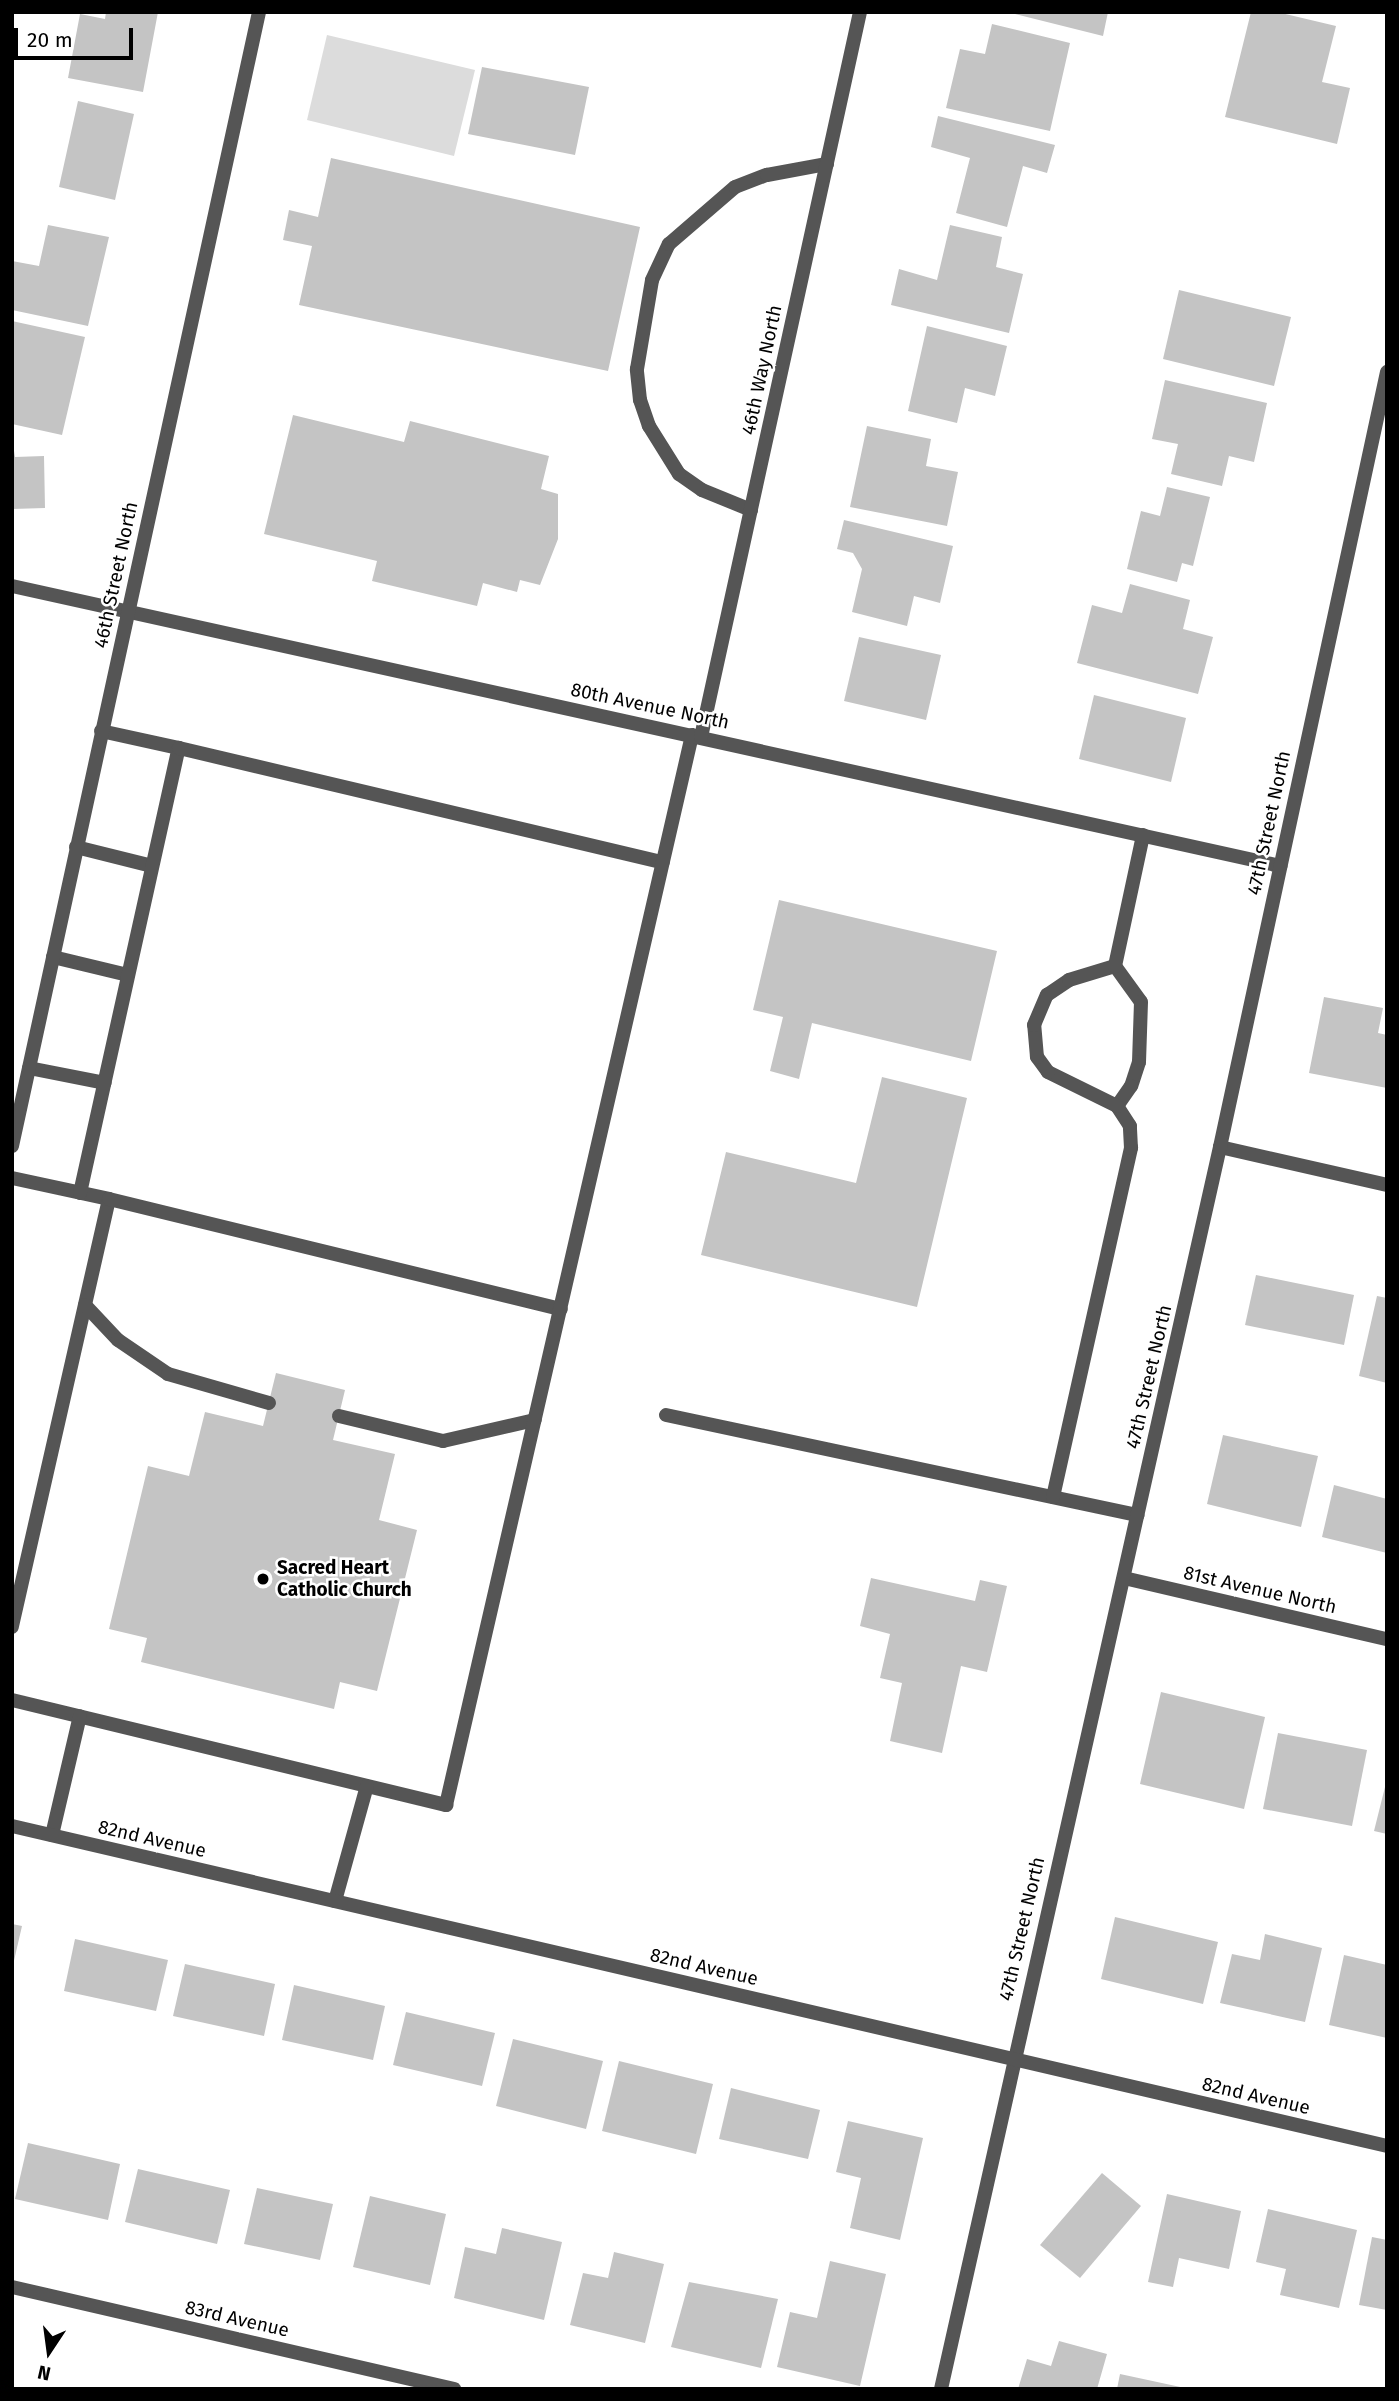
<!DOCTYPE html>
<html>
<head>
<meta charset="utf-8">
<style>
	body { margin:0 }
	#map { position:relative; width:1399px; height:2401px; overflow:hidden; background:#fff; font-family:"Fira Sans",sans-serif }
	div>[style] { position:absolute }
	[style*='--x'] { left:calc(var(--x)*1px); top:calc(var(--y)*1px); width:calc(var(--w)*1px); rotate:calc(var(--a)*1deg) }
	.green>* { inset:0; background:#dcdcdc }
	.building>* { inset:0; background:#c4c4c4 }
	.service>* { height:14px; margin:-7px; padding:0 7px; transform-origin:7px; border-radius:7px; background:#555 }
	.minor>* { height:14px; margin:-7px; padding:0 7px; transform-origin:7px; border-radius:7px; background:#555 }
	.tertiary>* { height:14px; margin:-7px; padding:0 7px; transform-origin:7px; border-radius:7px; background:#555 }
	.dots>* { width:19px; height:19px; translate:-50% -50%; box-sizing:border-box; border:4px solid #fff; border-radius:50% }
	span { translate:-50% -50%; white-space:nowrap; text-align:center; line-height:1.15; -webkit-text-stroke:5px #fff; paint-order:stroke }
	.street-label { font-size:19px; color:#000 }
	.poi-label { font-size:19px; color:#000; font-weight:700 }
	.left { translate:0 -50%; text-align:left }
	.frame { position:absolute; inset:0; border:14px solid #000; pointer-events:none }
	.north { position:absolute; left:14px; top:2317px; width:70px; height:70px; -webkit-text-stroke:5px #fff; paint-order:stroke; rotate:193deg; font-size:19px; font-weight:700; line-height:28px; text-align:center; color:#000 }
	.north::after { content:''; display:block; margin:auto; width:24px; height:32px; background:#000; clip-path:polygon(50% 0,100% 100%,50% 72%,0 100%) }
	.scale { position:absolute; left:14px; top:28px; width:119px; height:32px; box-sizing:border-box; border:4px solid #000; border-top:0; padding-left:9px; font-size:21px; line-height:24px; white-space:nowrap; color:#000; -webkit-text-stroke:5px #fff; paint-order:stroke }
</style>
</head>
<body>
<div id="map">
	<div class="green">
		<div style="clip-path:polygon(327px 35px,475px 70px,454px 156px,307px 120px)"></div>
	</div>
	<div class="building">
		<div style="clip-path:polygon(106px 12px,158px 12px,143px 92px,68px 78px,80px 14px,105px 19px)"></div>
		<div style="clip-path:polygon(1007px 12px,1108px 12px,1103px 36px)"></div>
		<div style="clip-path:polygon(1251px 12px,1277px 12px,1336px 26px,1322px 82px,1350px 88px,1337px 144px,1225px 117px)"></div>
		<div style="clip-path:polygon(992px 24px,1070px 43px,1050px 131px,946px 108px,960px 49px,985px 54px)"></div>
		<div style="clip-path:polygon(482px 67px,589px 87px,575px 155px,468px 134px)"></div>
		<div style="clip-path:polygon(78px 101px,134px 114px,115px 200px,59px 187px)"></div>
		<div style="clip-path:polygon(938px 116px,1055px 145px,1047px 173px,1023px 166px,1007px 227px,956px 213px,970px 158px,931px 147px)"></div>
		<div style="clip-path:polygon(331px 158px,640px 227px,608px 371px,299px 305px,312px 246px,283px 240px,289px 210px,318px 217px)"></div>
		<div style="clip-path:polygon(48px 225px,109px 237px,88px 326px,12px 310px,12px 261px,39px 266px)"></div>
		<div style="clip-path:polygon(950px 225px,1002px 237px,996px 267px,1023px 274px,1009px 333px,891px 305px,899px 269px,937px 280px)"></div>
		<div style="clip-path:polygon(1179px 290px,1291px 317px,1274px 386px,1163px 359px)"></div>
		<div style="clip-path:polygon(12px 321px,85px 337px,62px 435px,12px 424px)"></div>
		<div style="clip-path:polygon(927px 326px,1007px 346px,995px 396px,965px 388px,957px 423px,908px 411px)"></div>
		<div style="clip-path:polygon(1165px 380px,1267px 403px,1254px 462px,1229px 456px,1222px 486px,1171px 474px,1178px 444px,1152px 439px)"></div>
		<div style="clip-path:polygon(293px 415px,404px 442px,410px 421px,549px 456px,541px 489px,558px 494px,558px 539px,540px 585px,520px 580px,517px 592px,483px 583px,477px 606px,372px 581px,377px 561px,264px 534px)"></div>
		<div style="clip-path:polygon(867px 426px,931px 439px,926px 466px,958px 472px,947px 526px,850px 507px)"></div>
		<div style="clip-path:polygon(12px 438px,15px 457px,44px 456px,45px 508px,12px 509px)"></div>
		<div style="clip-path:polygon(1167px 487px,1210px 497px,1193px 566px,1182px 563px,1177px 582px,1127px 569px,1141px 511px,1160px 516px)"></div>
		<div style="clip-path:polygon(844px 520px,953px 546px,940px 603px,914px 596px,907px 626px,852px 612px,862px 569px,853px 553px,837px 549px)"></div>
		<div style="clip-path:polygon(1130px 584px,1190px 600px,1183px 629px,1213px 637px,1198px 694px,1077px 663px,1092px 605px,1122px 613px)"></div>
		<div style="clip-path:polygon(859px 637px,941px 655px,926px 720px,844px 701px)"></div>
		<div style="clip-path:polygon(1094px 695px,1186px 718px,1171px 782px,1079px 759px)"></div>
		<div style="clip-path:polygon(779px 900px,997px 951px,971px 1061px,812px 1023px,799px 1079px,770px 1071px,783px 1017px,753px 1010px)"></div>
		<div style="clip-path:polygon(1324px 997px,1383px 1008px,1378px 1033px,1387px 1035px,1387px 1088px,1309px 1073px)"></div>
		<div style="clip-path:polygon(882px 1077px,967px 1098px,917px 1307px,701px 1255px,726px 1152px,856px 1183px)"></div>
		<div style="clip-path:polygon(1256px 1275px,1354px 1295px,1344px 1345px,1245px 1325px)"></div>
		<div style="clip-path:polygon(1377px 1296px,1387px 1298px,1387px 1383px,1359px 1376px)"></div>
		<div style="clip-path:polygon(276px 1373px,345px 1390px,333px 1440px,395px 1454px,379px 1520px,417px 1530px,377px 1691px,340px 1682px,334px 1709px,141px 1662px,147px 1638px,109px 1629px,148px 1466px,189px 1476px,205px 1412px,263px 1426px)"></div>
		<div style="clip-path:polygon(1223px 1435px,1318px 1456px,1301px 1527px,1207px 1504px)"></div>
		<div style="clip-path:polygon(1334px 1485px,1387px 1499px,1387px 1553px,1322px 1537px)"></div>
		<div style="clip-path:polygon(871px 1578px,975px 1601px,980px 1580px,1007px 1586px,987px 1672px,961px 1666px,942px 1753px,890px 1741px,902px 1683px,880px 1678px,890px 1634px,860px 1626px)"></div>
		<div style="clip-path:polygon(1161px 1692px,1265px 1717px,1244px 1809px,1140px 1784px)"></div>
		<div style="clip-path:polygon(1278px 1733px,1367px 1750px,1352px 1826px,1263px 1809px)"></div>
		<div style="clip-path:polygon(1386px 1783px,1387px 1783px,1387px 1834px,1374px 1831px)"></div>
		<div style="clip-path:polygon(1115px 1917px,1218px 1942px,1203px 2004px,1101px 1979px)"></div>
		<div style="clip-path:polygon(12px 1924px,22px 1926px,13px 1965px,12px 1965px)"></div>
		<div style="clip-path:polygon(1265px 1934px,1322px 1948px,1305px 2022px,1220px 2003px,1232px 1954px,1260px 1960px)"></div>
		<div style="clip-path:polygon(75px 1939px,168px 1960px,156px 2011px,64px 1991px)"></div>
		<div style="clip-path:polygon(1344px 1955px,1387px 1965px,1387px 2038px,1329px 2025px)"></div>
		<div style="clip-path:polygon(185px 1964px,275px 1984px,264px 2036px,173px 2016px)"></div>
		<div style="clip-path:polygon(294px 1985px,385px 2006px,373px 2060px,282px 2040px)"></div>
		<div style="clip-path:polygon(406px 2012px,495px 2033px,482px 2086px,393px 2065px)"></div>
		<div style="clip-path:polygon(513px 2039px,603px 2061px,586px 2129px,496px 2106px)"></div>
		<div style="clip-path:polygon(619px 2061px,713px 2084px,696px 2154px,602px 2131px)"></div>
		<div style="clip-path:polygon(731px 2088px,820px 2110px,808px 2159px,719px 2139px)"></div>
		<div style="clip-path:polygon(848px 2121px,923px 2138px,900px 2240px,850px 2228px,861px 2178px,836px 2172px)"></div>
		<div style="clip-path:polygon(28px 2143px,120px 2164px,108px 2220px,15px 2199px)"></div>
		<div style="clip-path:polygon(138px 2169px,230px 2190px,217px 2244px,125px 2222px)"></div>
		<div style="clip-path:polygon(1102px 2173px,1141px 2206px,1080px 2278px,1040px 2245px)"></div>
		<div style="clip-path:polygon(257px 2188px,333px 2204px,320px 2260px,244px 2244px)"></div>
		<div style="clip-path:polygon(1167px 2194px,1241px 2211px,1229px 2269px,1179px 2258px,1173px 2287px,1148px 2282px)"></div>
		<div style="clip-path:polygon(370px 2196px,446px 2214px,430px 2285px,353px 2267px)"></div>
		<div style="clip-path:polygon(1268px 2209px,1357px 2230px,1339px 2308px,1280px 2295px,1286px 2269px,1256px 2262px)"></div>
		<div style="clip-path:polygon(502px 2228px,562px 2242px,544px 2320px,454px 2298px,465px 2247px,496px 2254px)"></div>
		<div style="clip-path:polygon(1372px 2237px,1387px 2240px,1387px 2310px,1359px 2305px)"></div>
		<div style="clip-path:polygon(614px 2252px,664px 2264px,645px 2343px,570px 2325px,583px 2273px,608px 2278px)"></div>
		<div style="clip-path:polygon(830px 2261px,886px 2274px,860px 2386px,777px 2367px,790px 2312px,817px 2318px)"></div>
		<div style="clip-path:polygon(689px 2282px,778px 2299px,761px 2368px,671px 2347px)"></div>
		<div style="clip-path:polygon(1059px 2341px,1107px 2354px,1097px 2389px,1018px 2389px,1027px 2359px,1051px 2366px)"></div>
		<div style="clip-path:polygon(1120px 2374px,1185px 2388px,1184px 2389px,1117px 2389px)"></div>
	</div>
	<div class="service">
		<div style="--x:751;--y:510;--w:53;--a:-157.8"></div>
		<div style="--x:702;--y:490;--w:28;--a:-145"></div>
		<div style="--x:679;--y:474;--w:57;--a:-122"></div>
		<div style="--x:649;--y:426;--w:28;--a:-109"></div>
		<div style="--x:640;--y:400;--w:31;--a:-96"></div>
		<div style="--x:637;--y:369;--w:90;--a:-80.4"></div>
		<div style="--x:652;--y:280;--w:40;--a:-65"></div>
		<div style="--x:669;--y:244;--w:87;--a:-40.8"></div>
		<div style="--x:735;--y:187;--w:34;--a:-21"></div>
		<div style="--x:767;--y:175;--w:61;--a:-10.4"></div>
		<div style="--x:101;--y:731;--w:80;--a:12.3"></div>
		<div style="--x:76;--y:847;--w:78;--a:14"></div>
		<div style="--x:53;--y:957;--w:77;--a:13.5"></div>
		<div style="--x:1115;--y:966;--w:44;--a:54.2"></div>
		<div style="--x:1141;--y:1002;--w:60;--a:91.9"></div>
		<div style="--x:1139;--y:1062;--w:25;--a:108"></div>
		<div style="--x:1131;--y:1086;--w:24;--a:125"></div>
		<div style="--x:29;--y:1068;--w:77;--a:11.2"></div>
		<div style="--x:12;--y:1178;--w:99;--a:12.2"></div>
		<div style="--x:109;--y:1199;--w:439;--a:102.8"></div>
		<div style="--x:80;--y:1193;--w:456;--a:-77.5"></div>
		<div style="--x:179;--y:748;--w:497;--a:13.3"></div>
		<div style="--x:109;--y:1199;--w:465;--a:13.7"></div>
		<div style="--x:85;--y:1305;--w:48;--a:46.7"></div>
		<div style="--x:118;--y:1340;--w:60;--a:34.2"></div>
		<div style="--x:168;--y:1374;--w:105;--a:16"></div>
		<div style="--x:666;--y:1415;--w:482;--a:12"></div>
		<div style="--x:339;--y:1416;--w:107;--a:13.5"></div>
		<div style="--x:443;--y:1441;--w:94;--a:-12.9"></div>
		<div style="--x:1053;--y:1497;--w:358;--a:-77.4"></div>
		<div style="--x:1131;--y:1148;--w:22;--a:-93"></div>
		<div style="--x:1130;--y:1126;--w:24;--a:-123"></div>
		<div style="--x:1117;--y:1106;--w:77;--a:-153.8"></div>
		<div style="--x:1048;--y:1072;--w:19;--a:-126"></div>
		<div style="--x:1037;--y:1057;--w:32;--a:-95"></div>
		<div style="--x:1034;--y:1025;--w:33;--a:-67"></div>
		<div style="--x:1047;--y:995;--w:27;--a:-34"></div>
		<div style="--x:1069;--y:980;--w:48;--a:-16.9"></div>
		<div style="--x:1115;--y:966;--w:134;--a:-77.9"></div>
		<div style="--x:12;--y:1700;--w:447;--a:13.6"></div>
		<div style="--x:446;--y:1805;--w:1098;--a:-77.05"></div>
		<div style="--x:52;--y:1835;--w:122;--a:-76.8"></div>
		<div style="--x:335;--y:1901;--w:119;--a:-74.5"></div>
	</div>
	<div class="minor">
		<div style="--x:12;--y:586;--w:1299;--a:12.45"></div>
		<div style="--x:701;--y:737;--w:742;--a:-77.63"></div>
		<div style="--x:12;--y:1146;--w:1161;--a:-77.71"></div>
		<div style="--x:1220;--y:1147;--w:171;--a:12.8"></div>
		<div style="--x:1124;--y:1578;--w:270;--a:13.1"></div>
		<div style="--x:12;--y:2287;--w:454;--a:13"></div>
		<div style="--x:941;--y:2389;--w:1273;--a:-77.34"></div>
		<div style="--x:1220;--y:1147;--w:793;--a:-77.84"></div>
	</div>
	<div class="tertiary">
		<div style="--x:12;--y:1826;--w:1412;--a:13.1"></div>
	</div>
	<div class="dots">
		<div style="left:263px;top:1579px;background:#000"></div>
	</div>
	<div class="street-label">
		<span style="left:762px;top:370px;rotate:-78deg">46th Way North</span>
		<span style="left:116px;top:575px;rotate:-78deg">46th Street North</span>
		<span style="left:650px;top:706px;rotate:12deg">80th Avenue North</span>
		<span style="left:1269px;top:823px;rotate:-78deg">47th Street North</span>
		<span style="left:1149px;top:1377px;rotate:-77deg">47th Street North</span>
		<span style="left:1260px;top:1590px;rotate:13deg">81st Avenue North</span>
		<span style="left:152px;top:1839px;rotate:13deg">82nd Avenue</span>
		<span style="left:1022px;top:1929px;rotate:-77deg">47th Street North</span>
		<span style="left:704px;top:1967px;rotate:13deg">82nd Avenue</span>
		<span style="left:1256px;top:2096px;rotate:13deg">82nd Avenue</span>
		<span style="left:237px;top:2319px;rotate:13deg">83rd Avenue</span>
	</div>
	<div class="poi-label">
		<span class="left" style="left:277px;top:1579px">Sacred Heart<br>Catholic Church</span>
	</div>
	<div class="frame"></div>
	<div class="north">N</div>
	<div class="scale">20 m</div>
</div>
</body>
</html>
